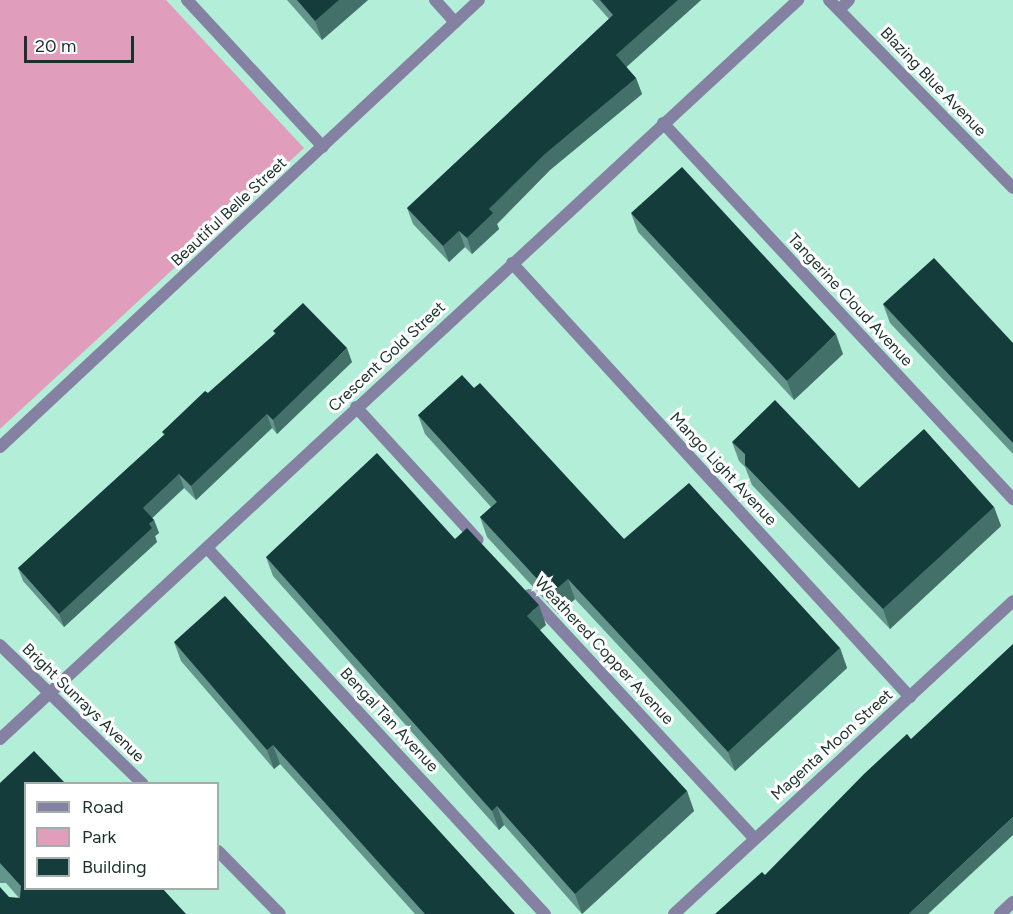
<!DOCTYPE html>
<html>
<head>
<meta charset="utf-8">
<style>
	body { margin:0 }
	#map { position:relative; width:1013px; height:914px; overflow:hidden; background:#b3eed9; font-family:Figtree,sans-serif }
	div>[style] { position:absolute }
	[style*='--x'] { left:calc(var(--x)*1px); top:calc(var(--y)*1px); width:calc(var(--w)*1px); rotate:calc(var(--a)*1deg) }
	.green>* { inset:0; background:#e19ebc }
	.street>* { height:12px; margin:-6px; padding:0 6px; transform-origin:6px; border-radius:6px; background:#8581a3 }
	.wall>* { inset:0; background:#63958a }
	.shaded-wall>* { inset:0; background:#43716a }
	.building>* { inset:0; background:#133c3a }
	span { translate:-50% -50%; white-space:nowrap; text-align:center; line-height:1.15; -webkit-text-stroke:6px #fff; paint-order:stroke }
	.street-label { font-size:16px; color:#1a322a }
	.legend { position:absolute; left:24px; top:782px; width:195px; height:108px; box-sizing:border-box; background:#fff; border:2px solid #a3adaa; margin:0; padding:8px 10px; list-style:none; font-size:18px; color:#1a322a }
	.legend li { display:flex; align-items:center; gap:12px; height:30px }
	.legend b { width:30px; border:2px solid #a3adaa }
	.scale { position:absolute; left:24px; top:36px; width:110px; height:27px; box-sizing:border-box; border:3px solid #1a322a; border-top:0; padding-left:8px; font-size:18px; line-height:21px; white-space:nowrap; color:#1a322a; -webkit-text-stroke:4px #fff; paint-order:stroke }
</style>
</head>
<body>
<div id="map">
	<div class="green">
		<div style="clip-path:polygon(0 0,166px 0,304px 148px,0 429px)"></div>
	</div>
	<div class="street">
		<div style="--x:187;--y:0;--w:200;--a:47.2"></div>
		<div style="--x:435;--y:0;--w:30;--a:48"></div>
		<div style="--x:829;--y:0;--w:263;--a:45.6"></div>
		<div style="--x:839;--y:10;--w:14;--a:-45"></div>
		<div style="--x:663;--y:123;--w:514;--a:47.05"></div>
		<div style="--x:512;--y:263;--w:589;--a:47.48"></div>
		<div style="--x:356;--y:407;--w:180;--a:47.5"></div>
		<div style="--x:0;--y:447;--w:655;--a:-43.02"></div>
		<div style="--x:208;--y:549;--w:497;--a:47.3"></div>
		<div style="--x:529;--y:595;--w:331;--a:47.2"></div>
		<div style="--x:0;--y:645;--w:199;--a:44.2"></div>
		<div style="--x:0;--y:739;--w:1088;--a:-42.8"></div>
		<div style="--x:218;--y:851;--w:88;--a:45.5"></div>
		<div style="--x:674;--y:914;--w:461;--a:-42.7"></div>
		<div style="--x:1000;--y:914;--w:18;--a:-43"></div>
	</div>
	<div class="wall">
		<div style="clip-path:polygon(287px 0,368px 0,322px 40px)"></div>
		<div style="clip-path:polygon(592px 0,701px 0,626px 67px,636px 78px,642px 94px,550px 170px,497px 224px,499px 229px,472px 254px,465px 247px,449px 262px,413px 224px,407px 208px,609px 19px)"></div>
		<div style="clip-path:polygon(631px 213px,843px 354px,794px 400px,638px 232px)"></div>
		<div style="clip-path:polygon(883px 304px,1013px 343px,1013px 454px,890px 323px)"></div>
		<div style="clip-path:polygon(273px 331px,352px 362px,277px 434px,272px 428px,196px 500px,184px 488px,152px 518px,154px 520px,159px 533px,155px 536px,157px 542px,64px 627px,23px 581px,18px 568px,164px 435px,162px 432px,208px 393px,275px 334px)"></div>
		<div style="clip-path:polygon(474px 388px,624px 539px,840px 648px,847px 668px,735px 771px,575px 599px,558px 614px,487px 537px,480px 517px,491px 507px,425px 434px,418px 415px)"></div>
		<div style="clip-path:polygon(732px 442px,859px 488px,994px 507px,1001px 526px,890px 629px,752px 485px,745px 467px,739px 461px)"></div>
		<div style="clip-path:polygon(455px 539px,546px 625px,540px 630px,687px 791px,694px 811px,582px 914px,504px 825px,499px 830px,273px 576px,266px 557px)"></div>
		<div style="clip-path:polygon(174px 642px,515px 914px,415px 914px,280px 764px,274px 769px,181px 661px)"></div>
		<div style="clip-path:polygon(0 783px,186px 914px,9px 897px,19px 898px,6px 883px,0 883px)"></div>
	</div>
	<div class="shaded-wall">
		<div style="clip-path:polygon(339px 0,368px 0,322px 40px,315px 21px)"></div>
		<div style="clip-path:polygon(678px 0,701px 0,622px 71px,616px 55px)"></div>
		<div style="clip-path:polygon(636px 78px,642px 94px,550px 170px,497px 224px,499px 229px,472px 254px,467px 238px,489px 209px,545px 154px)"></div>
		<div style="clip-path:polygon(459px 231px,465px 247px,449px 262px,443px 246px)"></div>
		<div style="clip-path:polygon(836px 334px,843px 354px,794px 400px,787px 381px)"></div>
		<div style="clip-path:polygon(347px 348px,352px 362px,277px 434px,273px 420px)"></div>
		<div style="clip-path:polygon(267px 414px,272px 428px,196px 500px,191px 486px)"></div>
		<div style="clip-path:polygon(179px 474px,184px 488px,148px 522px,143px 508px)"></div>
		<div style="clip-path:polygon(994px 507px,1001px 526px,890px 629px,883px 609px)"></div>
		<div style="clip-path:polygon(154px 520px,159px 533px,155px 536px,157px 542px,64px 627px,59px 614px)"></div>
		<div style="clip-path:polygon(568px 579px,575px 599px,558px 614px,551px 594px)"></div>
		<div style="clip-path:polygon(539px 605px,546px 625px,534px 635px,527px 616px)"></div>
		<div style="clip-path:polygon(840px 648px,847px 668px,735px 771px,728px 752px)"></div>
		<div style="clip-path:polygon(273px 745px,280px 764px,274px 769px,267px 750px)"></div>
		<div style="clip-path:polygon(687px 791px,694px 811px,582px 914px,575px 894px)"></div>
		<div style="clip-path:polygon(497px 806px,504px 825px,499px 830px,492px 811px)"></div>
		<div style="clip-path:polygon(1013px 817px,1013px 835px,928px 914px,909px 914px)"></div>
	</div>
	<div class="building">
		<div style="clip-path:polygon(297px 0,339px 0,315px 21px)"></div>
		<div style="clip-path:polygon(600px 0,678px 0,616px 55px,636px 78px,545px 154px,489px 209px,493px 213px,467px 238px,459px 231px,443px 246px,407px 208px,613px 15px)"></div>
		<div style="clip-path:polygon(682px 167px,836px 334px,787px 381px,631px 213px)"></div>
		<div style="clip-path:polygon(934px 258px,1013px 343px,1013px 443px,883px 304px)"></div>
		<div style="clip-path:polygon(303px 303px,347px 348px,273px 420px,267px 414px,191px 486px,179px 474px,143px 508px,154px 520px,149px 524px,152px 528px,59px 614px,18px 568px,165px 434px,162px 432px,205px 391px,208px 393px,276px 333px,273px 331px)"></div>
		<div style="clip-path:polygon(462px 375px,474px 388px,480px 383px,624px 539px,689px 483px,840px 648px,728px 752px,568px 579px,551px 594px,480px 517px,497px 502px,418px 415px)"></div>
		<div style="clip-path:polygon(775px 400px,859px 488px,924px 429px,994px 507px,883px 609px,745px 465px,745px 454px,732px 442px)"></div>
		<div style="clip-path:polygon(377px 453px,455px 539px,467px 528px,539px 605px,527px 616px,687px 791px,575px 894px,497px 806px,492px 811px,266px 557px)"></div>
		<div style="clip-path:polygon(225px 596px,515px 914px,425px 914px,273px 745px,267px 750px,174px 642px)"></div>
		<div style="clip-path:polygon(1013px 644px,1013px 817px,909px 914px,715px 914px,762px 872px,765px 875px,864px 774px,907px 734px,911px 739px)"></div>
		<div style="clip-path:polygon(34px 751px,65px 783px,26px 783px,26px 888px,162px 888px,186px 914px,0 914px,0 887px,9px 897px,20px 898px,21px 886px,0 863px,0 783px)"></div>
	</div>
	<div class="street-label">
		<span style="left:933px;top:82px;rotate:46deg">Blazing Blue Avenue</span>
		<span style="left:229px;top:212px;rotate:-43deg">Beautiful Belle Street</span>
		<span style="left:850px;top:300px;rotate:47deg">Tangerine Cloud Avenue</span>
		<span style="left:387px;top:357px;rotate:-43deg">Crescent Gold Street</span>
		<span style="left:723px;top:469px;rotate:47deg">Mango Light Avenue</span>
		<span style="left:604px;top:651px;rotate:47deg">Weathered Copper Avenue</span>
		<span style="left:83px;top:703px;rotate:44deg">Bright Sunrays Avenue</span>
		<span style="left:389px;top:720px;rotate:47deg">Bengal Tan Avenue</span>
		<span style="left:832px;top:745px;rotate:-42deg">Magenta Moon Street</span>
	</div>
	<ul class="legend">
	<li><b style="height:8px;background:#8581a3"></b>Road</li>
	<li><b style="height:16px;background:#e19ebc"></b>Park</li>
	<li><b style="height:16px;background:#133c3a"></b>Building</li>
	</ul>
	<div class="scale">20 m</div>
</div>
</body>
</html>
